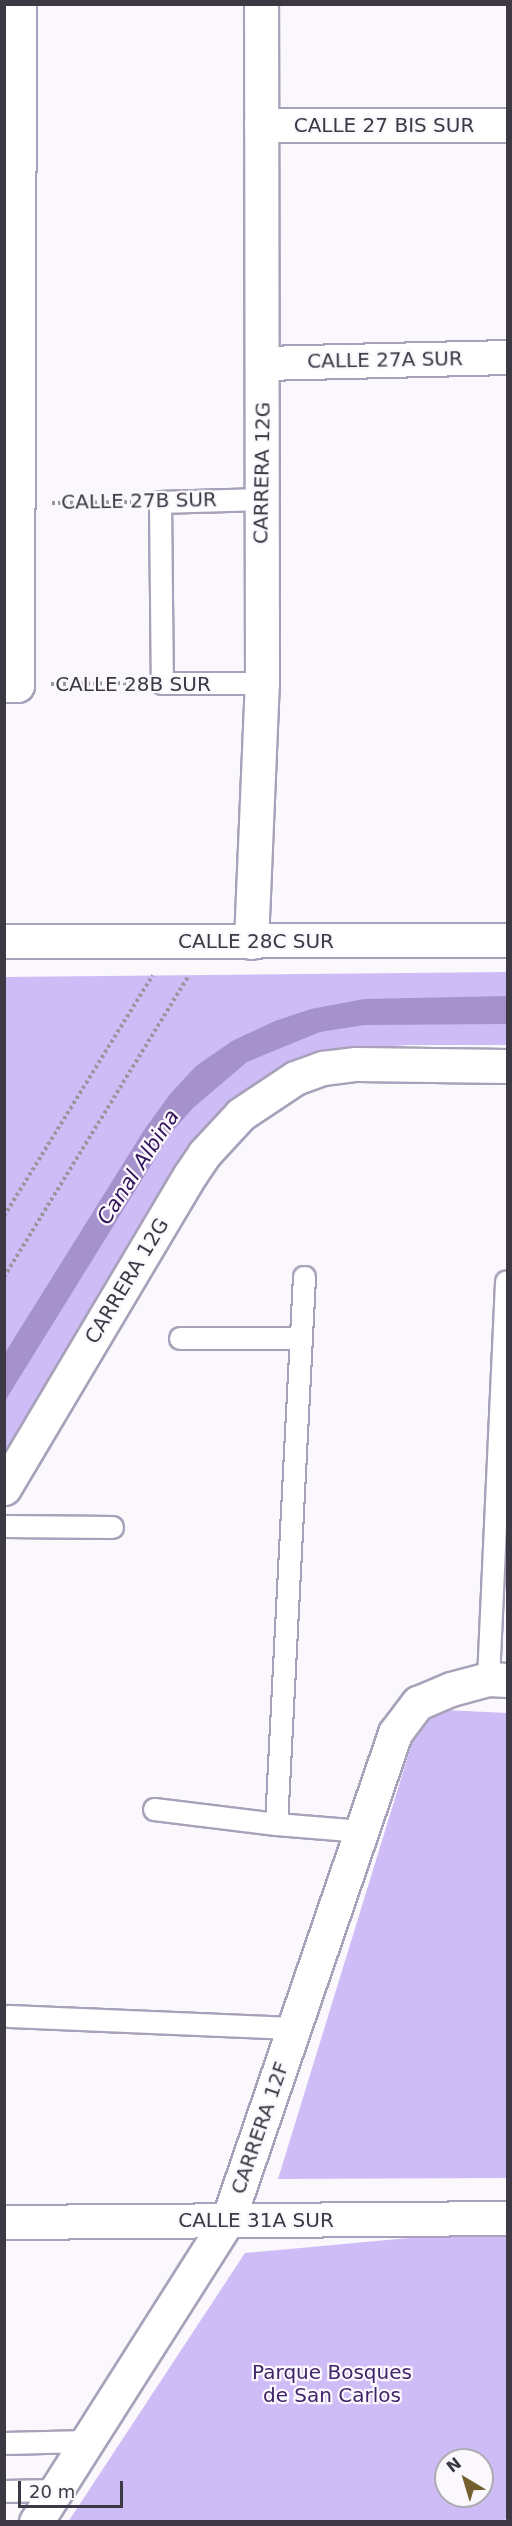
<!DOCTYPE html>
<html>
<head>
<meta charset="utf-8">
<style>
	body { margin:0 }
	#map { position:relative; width:512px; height:2526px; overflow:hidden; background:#faf8fd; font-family:"DejaVu Sans",sans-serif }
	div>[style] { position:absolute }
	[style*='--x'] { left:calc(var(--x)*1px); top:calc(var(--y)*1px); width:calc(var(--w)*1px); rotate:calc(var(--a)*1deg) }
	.green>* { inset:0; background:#cebcf7 }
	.water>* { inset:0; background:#a592cd }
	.path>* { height:4px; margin-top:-2px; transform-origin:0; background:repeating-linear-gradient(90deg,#99969e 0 3px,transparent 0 6px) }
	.roads { filter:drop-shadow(2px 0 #a8a1ba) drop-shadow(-2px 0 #a8a1ba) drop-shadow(0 2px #a8a1ba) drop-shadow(0 -2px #a8a1ba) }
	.service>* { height:21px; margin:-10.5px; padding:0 10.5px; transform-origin:10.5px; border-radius:10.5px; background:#fff }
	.minor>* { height:33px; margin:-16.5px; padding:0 16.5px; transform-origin:16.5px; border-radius:16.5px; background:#fff }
	.tertiary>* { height:33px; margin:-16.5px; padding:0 16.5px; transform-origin:16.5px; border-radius:16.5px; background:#fff }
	span { translate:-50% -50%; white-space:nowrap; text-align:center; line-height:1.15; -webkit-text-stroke:4.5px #faf8fd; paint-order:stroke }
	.street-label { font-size:20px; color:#3c3944 }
	.park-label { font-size:20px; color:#40246a }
	.water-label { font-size:21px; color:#33145a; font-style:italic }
	.frame { position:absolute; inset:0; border:6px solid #3c3944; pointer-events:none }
	.north { position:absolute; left:434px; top:2448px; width:60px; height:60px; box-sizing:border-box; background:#faf8fd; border:2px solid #aeacb3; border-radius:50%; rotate:322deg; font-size:16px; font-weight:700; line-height:24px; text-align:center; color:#3c3944 }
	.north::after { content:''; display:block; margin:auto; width:21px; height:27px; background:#73602e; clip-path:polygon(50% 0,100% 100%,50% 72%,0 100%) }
	.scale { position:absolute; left:18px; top:2481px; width:105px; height:27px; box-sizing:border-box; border:3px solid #3c3944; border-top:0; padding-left:8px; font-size:18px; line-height:21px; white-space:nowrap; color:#3c3944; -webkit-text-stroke:4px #faf8fd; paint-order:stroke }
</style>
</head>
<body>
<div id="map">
	<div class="green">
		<div style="clip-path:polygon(507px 972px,507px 1045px,409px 1045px,342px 1050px,285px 1065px,233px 1098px,193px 1143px,5px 1456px,5px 977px)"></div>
		<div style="clip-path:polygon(445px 1710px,507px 1713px,507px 2178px,278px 2179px,412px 1743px,423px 1724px)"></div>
		<div style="clip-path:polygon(evenodd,507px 2229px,508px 2515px,504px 2521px,68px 2522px,245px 2253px,507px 2229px,446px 2460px,482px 2460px,482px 2496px,446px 2496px,446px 2460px)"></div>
	</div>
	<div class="water">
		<div style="clip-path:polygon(507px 996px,507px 1024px,364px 1025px,320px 1032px,247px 1062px,193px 1108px,171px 1133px,5px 1401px,5px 1353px,144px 1130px,170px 1094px,196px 1066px,232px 1041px,275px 1021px,311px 1009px,364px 999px)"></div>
	</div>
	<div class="path">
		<div style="--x:52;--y:503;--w:79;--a:-0.7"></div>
		<div style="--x:51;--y:684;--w:82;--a:-0.7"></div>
		<div style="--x:4;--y:1216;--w:283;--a:-58.3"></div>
		<div style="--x:4;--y:1277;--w:354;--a:-58.5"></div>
	</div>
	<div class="roads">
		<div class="service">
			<div style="--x:261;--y:499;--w:101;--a:178.3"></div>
			<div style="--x:160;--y:502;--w:181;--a:89.4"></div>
			<div style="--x:162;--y:683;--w:100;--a:0"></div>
			<div style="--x:180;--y:1338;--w:120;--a:0"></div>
			<div style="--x:4;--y:1526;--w:108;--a:0.5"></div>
			<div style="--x:488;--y:1679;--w:398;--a:-87.4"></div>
			<div style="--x:154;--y:1809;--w:123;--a:7"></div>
			<div style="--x:276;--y:1824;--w:86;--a:4.7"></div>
			<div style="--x:276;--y:1824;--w:548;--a:-87.07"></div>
			<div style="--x:8;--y:2016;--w:286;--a:2.4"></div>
			<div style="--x:4;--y:2443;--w:83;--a:-1.4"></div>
			<div style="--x:4;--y:2491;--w:51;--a:-1.1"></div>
		</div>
		<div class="minor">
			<div style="--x:261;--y:125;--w:247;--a:0"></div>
			<div style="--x:263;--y:363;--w:245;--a:-1.4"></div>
			<div style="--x:4;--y:685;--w:13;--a:0"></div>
			<div style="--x:17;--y:685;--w:681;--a:-89.83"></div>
			<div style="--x:4;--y:941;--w:504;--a:-0.11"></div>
			<div style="--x:251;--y:942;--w:259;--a:-87.6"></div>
			<div style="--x:262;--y:683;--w:679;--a:-90.08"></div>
			<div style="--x:4;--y:1488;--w:364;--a:-59.3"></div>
			<div style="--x:190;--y:1175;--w:25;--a:-56"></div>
			<div style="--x:204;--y:1154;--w:54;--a:-47.2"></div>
			<div style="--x:241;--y:1114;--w:65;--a:-33.7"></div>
			<div style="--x:295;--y:1078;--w:30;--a:-20"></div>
			<div style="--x:323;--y:1068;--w:33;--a:-7"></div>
			<div style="--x:356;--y:1064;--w:152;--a:0.8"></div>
			<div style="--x:228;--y:2220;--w:515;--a:-71.07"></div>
			<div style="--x:395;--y:1733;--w:38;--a:-53"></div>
			<div style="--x:418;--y:1703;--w:36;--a:-23"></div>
			<div style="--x:451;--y:1689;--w:38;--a:-15"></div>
			<div style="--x:488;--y:1679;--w:20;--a:3"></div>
		</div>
		<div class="tertiary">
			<div style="--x:4;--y:2222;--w:504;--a:-0.45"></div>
			<div style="--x:36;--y:2522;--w:358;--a:-57.6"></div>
		</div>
	</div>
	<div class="street-label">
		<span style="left:384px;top:125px">CALLE 27 BIS SUR</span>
		<span style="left:385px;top:360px;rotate:-1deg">CALLE 27A SUR</span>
		<span style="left:262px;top:473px;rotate:-89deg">CARRERA 12G</span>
		<span style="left:139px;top:501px;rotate:-1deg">CALLE 27B SUR</span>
		<span style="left:133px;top:684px">CALLE 28B SUR</span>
		<span style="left:256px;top:941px">CALLE 28C SUR</span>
		<span style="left:127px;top:1281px;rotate:-59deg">CARRERA 12G</span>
		<span style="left:260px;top:2128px;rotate:-71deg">CARRERA 12F</span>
		<span style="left:256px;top:2220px">CALLE 31A SUR</span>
	</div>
	<div class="park-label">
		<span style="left:332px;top:2384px">Parque Bosques<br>de San Carlos</span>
	</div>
	<div class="water-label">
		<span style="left:138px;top:1167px;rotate:-57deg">Canal Albina</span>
	</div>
	<div class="frame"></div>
	<div class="north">N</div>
	<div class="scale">20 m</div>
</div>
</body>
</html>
